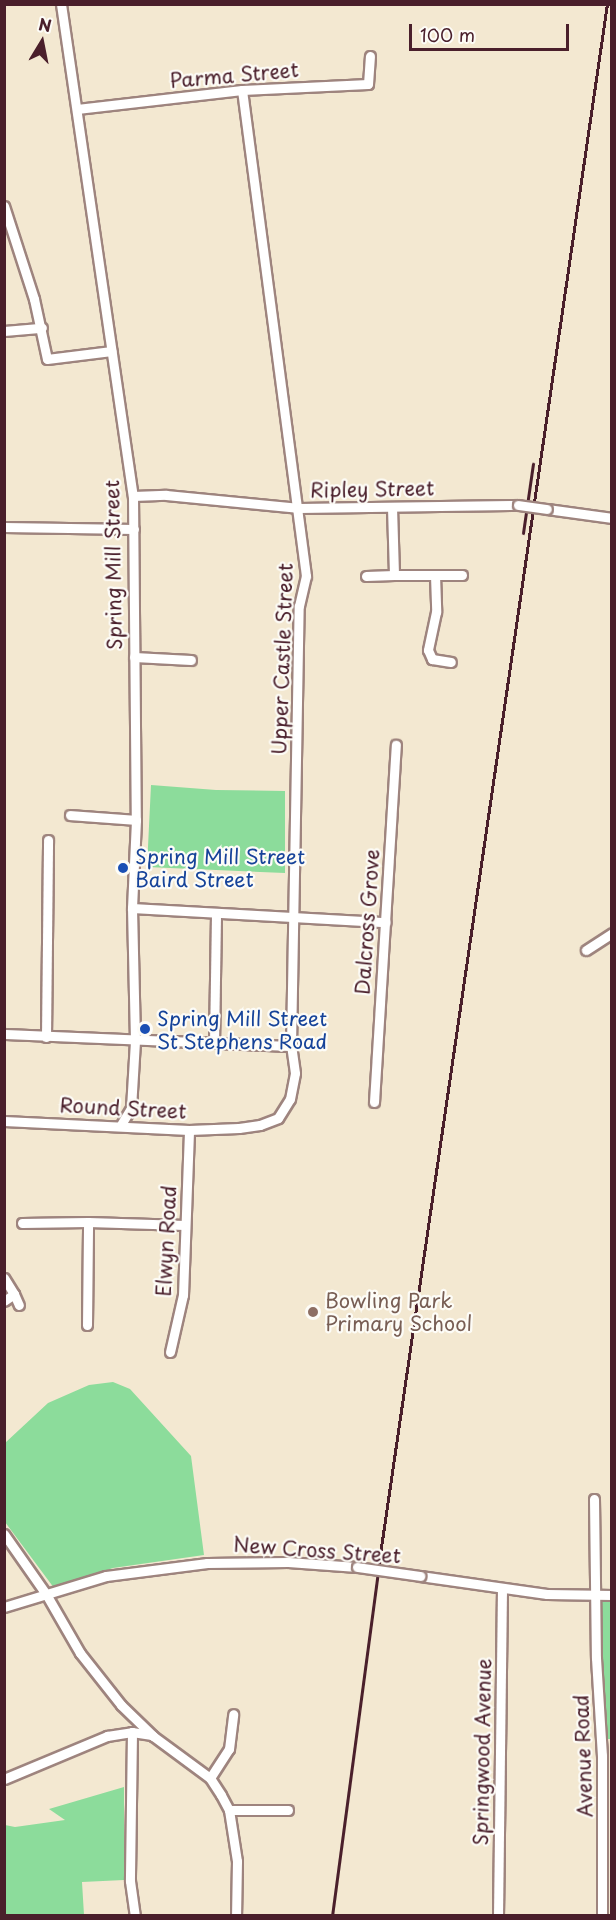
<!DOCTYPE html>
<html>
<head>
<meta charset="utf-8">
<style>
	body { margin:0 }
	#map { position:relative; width:616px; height:1920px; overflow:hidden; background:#f3e8d1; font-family:"Playpen Sans",sans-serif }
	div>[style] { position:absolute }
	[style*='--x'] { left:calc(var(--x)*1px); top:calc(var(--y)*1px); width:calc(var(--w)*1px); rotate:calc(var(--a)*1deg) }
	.green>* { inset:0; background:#8cdc9b }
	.roads { filter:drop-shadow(2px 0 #9e847e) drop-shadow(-2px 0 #9e847e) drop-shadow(0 2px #9e847e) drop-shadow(0 -2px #9e847e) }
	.street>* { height:9px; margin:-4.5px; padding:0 4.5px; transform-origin:4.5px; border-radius:4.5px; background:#fff }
	.rail>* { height:3px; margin:-1.5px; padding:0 1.5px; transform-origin:1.5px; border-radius:1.5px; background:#4a1f2b }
	.bridges { filter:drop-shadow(2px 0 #9e847e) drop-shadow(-2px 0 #9e847e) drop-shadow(0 2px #9e847e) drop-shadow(0 -2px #9e847e) }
	.street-bridge>* { height:9px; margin:-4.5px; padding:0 4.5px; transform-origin:4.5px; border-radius:4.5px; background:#fff }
	.dots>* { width:16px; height:16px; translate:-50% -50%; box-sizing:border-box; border:3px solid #fdfcf7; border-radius:50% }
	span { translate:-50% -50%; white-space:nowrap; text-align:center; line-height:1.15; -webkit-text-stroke:4.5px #fdfcf7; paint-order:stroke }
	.street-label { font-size:20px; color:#4a1f2b }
	.transit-label { font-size:20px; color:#164399 }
	.left { translate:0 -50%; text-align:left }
	.education-label { font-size:20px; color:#785e54 }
	.frame { position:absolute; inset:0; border:6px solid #4a1f2b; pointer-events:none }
	.north { position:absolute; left:12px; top:12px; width:60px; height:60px; -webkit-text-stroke:4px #fdfcf7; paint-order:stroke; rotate:10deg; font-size:16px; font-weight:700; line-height:24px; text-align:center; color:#4a1f2b }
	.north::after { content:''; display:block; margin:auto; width:21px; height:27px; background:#4a1f2b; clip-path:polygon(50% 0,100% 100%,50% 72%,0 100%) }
	.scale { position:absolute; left:409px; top:24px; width:160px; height:27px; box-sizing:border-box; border:3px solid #4a1f2b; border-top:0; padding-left:8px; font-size:18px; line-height:21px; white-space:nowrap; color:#4a1f2b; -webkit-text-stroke:4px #fdfcf7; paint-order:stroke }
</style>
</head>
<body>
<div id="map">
	<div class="green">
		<div style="clip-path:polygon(151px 785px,216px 790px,285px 791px,285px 873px,147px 867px)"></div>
		<div style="clip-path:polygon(113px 1382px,130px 1389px,191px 1456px,204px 1555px,113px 1568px,54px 1588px,5px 1522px,5px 1443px,48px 1403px,89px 1385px)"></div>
		<div style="clip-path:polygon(596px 1595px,611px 1595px,611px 1739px,601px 1739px)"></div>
		<div style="clip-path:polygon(124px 1787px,124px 1880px,82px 1882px,84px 1915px,5px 1915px,5px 1825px,15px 1827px,65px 1820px,49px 1809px)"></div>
	</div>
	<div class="roads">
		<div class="street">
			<div style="--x:61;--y:4;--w:497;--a:81.7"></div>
			<div style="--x:133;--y:496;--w:324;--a:89.5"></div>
			<div style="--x:136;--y:820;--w:88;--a:92.6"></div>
			<div style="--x:132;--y:908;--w:133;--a:88.7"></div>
			<div style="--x:135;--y:1041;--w:67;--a:93.4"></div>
			<div style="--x:131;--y:1108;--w:21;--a:121"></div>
			<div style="--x:77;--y:109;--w:166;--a:-6.6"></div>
			<div style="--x:242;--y:90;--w:126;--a:-2.7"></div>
			<div style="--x:368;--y:84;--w:28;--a:-86"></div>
			<div style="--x:4;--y:206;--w:98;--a:72.1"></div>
			<div style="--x:34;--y:299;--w:61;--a:77.8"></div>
			<div style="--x:47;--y:359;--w:65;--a:-7"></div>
			<div style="--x:4;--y:331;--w:38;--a:-5"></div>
			<div style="--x:133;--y:496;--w:33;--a:-2"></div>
			<div style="--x:166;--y:495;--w:134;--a:5.6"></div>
			<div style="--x:299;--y:508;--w:219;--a:-0.8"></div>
			<div style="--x:392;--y:507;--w:68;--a:88.3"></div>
			<div style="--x:394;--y:575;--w:68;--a:0"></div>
			<div style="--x:547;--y:509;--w:66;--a:7.9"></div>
			<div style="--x:4;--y:527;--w:130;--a:0.9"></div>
			<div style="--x:435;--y:575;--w:37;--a:88"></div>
			<div style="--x:436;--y:612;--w:39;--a:102"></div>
			<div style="--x:428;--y:650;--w:10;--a:66"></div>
			<div style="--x:432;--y:659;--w:19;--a:9"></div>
			<div style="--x:366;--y:576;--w:28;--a:-2"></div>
			<div style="--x:134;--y:657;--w:57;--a:3"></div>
			<div style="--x:70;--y:815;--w:66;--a:4.3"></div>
			<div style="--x:132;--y:908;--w:254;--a:3.2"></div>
			<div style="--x:586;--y:950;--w:31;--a:-33"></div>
			<div style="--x:4;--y:1034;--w:287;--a:2.4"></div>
			<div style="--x:46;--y:1037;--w:197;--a:-89.4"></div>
			<div style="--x:214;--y:1043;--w:130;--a:-89.1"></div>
			<div style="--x:374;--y:1102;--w:358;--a:-86.5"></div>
			<div style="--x:4;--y:1121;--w:185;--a:2.8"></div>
			<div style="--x:189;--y:1130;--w:50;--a:-2.3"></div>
			<div style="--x:239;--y:1128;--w:21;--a:-8"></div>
			<div style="--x:260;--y:1125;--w:19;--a:-21"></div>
			<div style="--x:278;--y:1118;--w:22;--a:-58"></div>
			<div style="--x:290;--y:1099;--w:26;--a:-79"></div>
			<div style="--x:295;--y:1073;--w:27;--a:-98"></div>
			<div style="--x:291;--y:1046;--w:440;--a:-89"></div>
			<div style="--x:299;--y:606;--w:31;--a:-77"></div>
			<div style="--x:306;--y:576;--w:490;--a:-97.5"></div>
			<div style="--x:22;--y:1223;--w:66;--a:-0.9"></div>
			<div style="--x:88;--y:1222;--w:97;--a:1.8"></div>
			<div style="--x:4;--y:1278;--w:19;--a:58"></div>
			<div style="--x:14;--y:1294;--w:12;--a:145"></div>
			<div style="--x:14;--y:1294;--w:12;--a:66"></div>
			<div style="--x:87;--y:1325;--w:103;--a:-89.4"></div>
			<div style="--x:170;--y:1352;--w:58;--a:-77.2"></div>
			<div style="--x:183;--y:1295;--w:165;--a:-87.9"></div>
			<div style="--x:594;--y:1499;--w:159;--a:89.3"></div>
			<div style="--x:596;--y:1658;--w:98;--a:86.5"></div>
			<div style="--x:602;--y:1756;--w:160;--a:90"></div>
			<div style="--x:4;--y:1534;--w:73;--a:55"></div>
			<div style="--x:46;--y:1594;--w:68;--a:60"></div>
			<div style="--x:80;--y:1653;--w:66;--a:51.7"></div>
			<div style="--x:121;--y:1705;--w:45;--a:44.1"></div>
			<div style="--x:153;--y:1736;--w:71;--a:36.4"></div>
			<div style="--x:210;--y:1778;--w:20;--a:57"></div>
			<div style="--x:221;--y:1795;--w:17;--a:62"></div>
			<div style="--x:229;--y:1810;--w:52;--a:81.1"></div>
			<div style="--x:237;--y:1861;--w:55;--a:91"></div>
			<div style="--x:420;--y:1576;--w:128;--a:8.1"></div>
			<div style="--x:547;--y:1594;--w:65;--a:0.9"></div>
			<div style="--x:4;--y:1607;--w:107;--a:-16.9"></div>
			<div style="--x:106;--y:1576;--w:102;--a:-7.3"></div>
			<div style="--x:207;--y:1563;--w:81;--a:-0.7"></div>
			<div style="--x:288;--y:1562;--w:69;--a:4.1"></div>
			<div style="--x:132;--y:1732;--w:149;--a:90.8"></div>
			<div style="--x:130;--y:1881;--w:35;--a:82"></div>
			<div style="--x:210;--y:1778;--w:35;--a:-57"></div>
			<div style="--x:229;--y:1749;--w:35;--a:-83"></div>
			<div style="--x:4;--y:1779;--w:112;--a:-22.7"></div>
			<div style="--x:107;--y:1736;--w:25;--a:-9"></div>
			<div style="--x:132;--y:1732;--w:20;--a:9"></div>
			<div style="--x:229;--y:1810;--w:59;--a:0"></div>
			<div style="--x:498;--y:1916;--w:327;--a:-89.3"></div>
		</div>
	</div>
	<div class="rail">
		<div style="--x:523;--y:533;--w:70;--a:-81.8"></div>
		<div style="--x:332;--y:1916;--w:365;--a:-82.4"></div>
		<div style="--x:380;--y:1554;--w:1567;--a:-81.67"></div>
	</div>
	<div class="bridges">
		<div class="street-bridge">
			<div style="--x:518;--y:505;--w:29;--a:8"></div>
			<div style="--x:357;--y:1567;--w:64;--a:8.1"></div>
		</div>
	</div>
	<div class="dots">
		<div style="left:123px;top:868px;background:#1a4fb4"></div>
		<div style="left:145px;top:1029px;background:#1a4fb4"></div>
		<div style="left:313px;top:1312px;background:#8d6e63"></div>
	</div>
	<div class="street-label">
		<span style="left:234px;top:75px;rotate:-5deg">Parma Street</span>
		<span style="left:372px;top:489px;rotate:-1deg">Ripley Street</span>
		<span style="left:113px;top:565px;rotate:-91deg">Spring Mill Street</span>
		<span style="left:282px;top:659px;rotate:-88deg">Upper Castle Street</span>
		<span style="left:367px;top:922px;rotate:-86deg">Dalcross Grove</span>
		<span style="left:123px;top:1108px;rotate:3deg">Round Street</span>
		<span style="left:166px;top:1241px;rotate:-87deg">Elwyn Road</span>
		<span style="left:317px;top:1550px;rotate:4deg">New Cross Street</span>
		<span style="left:482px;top:1752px;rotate:-89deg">Springwood Avenue</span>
		<span style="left:583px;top:1756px;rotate:-92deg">Avenue Road</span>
	</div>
	<div class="transit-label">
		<span class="left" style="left:135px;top:868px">Spring Mill Street<br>Baird Street</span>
		<span class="left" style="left:157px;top:1030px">Spring Mill Street<br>St Stephens Road</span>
	</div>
	<div class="education-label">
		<span class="left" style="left:325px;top:1312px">Bowling Park<br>Primary School</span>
	</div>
	<div class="frame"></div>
	<div class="north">N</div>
	<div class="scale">100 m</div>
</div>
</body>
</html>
